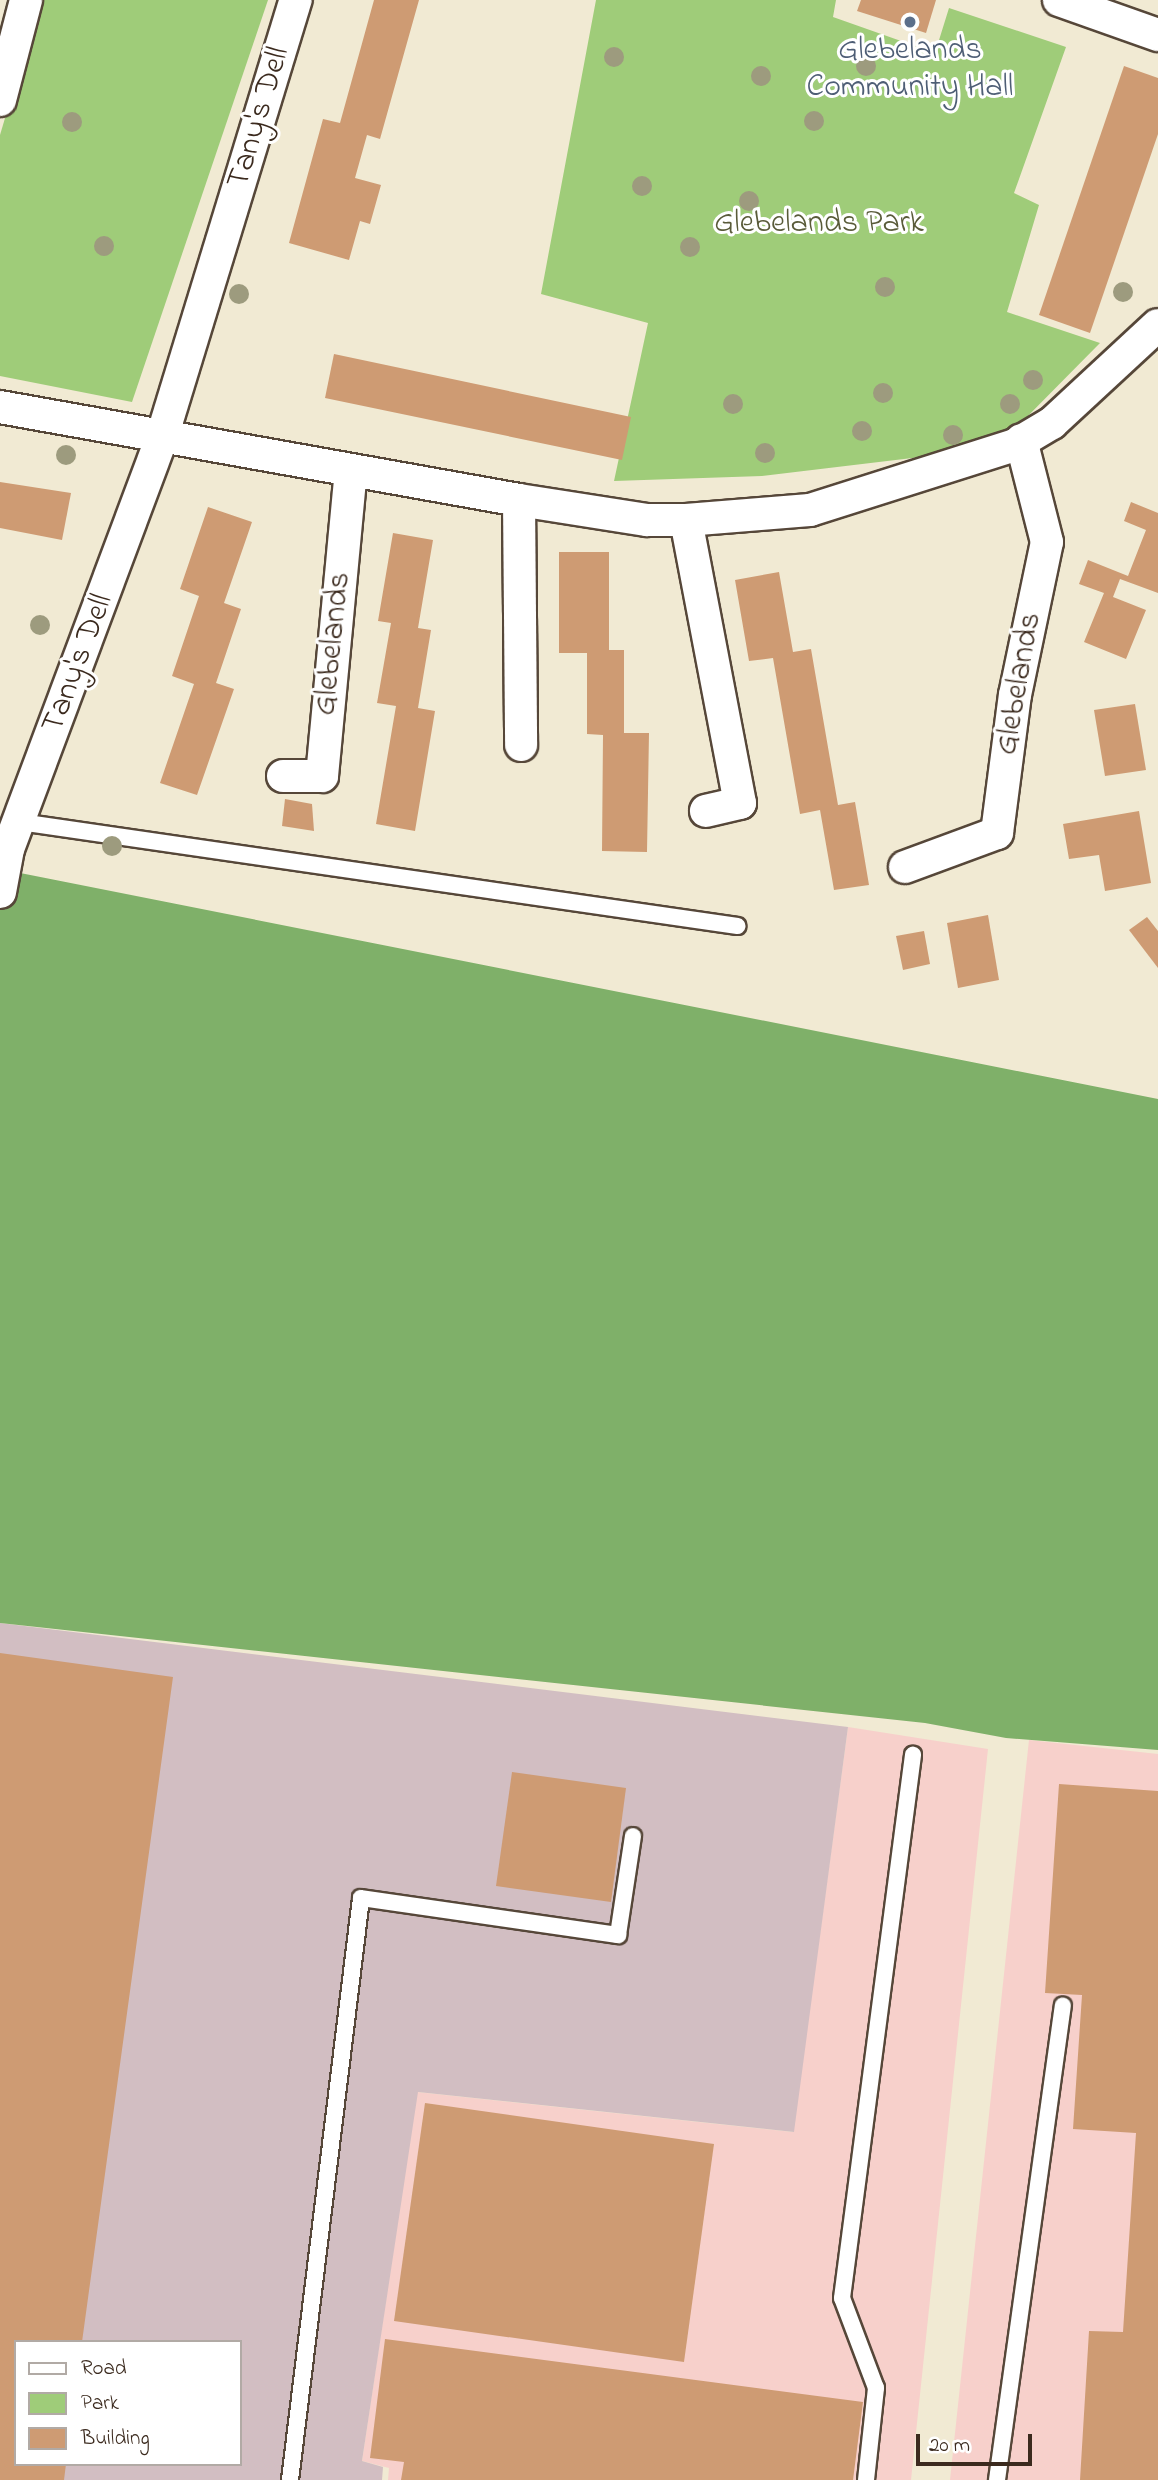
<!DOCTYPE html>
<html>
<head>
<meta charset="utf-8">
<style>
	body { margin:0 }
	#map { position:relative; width:1158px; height:2480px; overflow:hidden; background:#f1ead3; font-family:"Indie Flower",sans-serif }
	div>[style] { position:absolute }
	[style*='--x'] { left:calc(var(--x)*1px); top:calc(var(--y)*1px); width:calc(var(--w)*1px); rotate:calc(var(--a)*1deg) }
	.built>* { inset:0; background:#f7d0cb }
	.industrial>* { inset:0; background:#d2bec2 }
	.green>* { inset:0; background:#9fcc79 }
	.forest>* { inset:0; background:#7fb069 }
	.building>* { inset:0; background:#ce9b73 }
	.roads { filter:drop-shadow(2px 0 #564739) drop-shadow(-2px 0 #564739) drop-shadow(0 2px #564739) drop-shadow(0 -2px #564739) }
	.service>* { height:16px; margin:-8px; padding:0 8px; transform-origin:8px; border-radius:8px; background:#fff }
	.minor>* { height:32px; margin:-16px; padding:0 16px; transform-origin:16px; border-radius:16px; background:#fff }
	.trees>* { width:20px; height:20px; margin:-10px; border-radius:50%; background:#9d9b7e }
	.dots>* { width:19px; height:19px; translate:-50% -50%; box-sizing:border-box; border:4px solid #fff; border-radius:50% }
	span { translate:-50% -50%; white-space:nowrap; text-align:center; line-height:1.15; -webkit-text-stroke:6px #fff; paint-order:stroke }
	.service-label { font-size:32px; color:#4e5e75 }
	.street-label { font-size:32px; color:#3b2a1e }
	.park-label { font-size:32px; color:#595b39 }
	.legend { position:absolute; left:14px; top:2340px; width:228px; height:126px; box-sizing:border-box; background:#fff; border:2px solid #b1aaa5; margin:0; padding:9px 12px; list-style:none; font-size:21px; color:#3b2a1e }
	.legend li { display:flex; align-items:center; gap:14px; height:35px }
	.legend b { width:35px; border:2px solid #b1aaa5 }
	.scale { position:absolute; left:916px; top:2434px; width:116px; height:32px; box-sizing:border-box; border:4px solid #3b2a1e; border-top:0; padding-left:9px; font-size:21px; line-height:24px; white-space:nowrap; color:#3b2a1e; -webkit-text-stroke:5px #fff; paint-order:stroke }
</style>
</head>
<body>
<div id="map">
	<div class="built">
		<div style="clip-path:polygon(848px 1727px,988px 1749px,911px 2480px,388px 2480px,389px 2468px,362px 2461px,417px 2092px,793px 2132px)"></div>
		<div style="clip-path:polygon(1029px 1740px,1158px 1754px,1158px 2480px,950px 2480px)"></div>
	</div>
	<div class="industrial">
		<div style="clip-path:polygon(evenodd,0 1623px,848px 1727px,794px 2132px,418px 2092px,362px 2461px,383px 2467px,382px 2480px,0 2480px,0 1623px,16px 2342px,240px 2342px,240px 2464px,16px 2464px,16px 2342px)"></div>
	</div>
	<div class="green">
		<div style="clip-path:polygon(40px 0,268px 0,132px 402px,0 376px,0 135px)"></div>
		<div style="clip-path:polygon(596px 0,836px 0,833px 17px,935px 53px,949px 8px,1066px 47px,1014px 193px,1039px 205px,1007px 312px,1100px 343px,1006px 438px,929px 456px,762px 476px,614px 481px,648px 323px,541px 294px)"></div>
	</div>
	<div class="forest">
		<div style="clip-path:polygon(0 869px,1158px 1099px,1158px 1750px,1006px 1738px,925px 1723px,0 1623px)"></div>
	</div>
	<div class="building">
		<div style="clip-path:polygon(374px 0,419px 0,380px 139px,367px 135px,355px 178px,381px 185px,370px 224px,360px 221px,349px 260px,289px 243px,323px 119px,340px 123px)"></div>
		<div style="clip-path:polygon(861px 0,936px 0,926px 33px,857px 11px)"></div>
		<div style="clip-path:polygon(1124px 66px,1158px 78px,1158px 134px,1090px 333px,1039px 315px)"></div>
		<div style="clip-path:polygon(334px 354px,631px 417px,622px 460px,325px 398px)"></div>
		<div style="clip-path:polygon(0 482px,71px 493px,62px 540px,0 528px)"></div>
		<div style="clip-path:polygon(1131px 502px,1158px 513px,1158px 593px,1120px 579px,1113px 597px,1146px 610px,1126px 659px,1084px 642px,1104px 593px,1079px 584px,1088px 560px,1128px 576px,1146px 530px,1124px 521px)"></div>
		<div style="clip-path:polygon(208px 507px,252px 522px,224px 603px,241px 609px,216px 683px,234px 689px,197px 795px,160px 783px,194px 684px,172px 676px,199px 596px,180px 589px)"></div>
		<div style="clip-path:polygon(393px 533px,433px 540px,418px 628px,431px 630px,418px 708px,435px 711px,415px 831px,376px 824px,396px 706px,377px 703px,391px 623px,378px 621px)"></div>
		<div style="clip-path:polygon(559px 552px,609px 552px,609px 650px,624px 650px,624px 733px,649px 733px,647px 852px,602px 851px,603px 735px,587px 734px,587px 653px,559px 653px)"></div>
		<div style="clip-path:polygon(779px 572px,793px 652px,811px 649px,838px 805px,855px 802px,869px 885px,834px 890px,820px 810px,800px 814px,773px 658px,749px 661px,735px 580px)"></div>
		<div style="clip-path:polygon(1135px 704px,1146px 770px,1105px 776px,1094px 710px)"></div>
		<div style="clip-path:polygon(285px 799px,312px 804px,314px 831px,282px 826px)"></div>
		<div style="clip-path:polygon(1139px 811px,1151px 883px,1105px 891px,1099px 855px,1069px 859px,1063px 824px)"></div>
		<div style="clip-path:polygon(988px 915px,999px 980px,958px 988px,947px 923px)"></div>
		<div style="clip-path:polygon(1147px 917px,1158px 931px,1158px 968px,1129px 930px)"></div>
		<div style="clip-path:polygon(924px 931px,930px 964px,903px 970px,896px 936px)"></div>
		<div style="clip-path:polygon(0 1653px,173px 1677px,82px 2342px,16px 2342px,16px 2464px,66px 2464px,64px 2480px,0 2480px)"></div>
		<div style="clip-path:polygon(512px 1772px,626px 1788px,611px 1902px,496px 1886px)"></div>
		<div style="clip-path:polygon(1059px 1784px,1158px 1791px,1158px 2480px,1080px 2480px,1089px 2331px,1123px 2332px,1136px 2133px,1073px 2129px,1082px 1995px,1045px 1993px)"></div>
		<div style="clip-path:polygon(425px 2103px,714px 2144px,684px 2362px,394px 2321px)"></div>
		<div style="clip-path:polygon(385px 2339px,863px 2402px,853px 2480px,401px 2480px,404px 2462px,370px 2458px)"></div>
	</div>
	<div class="roads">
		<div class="service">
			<div style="--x:20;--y:822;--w:725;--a:8.25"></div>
			<div style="--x:290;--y:2480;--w:586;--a:-83.04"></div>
			<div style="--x:361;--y:1898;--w:260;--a:8.2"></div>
			<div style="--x:618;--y:1935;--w:100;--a:-81.4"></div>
			<div style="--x:866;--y:2480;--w:93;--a:-83.8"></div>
			<div style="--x:876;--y:2388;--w:96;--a:-110.7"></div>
			<div style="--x:842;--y:2298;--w:548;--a:-82.55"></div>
			<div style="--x:997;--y:2480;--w:479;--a:-82.1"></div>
		</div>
		<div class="minor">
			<div style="--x:1059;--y:0;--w:105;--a:19.5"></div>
			<div style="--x:0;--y:100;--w:103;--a:-75.4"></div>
			<div style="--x:0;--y:407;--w:527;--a:10.16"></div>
			<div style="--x:519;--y:500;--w:130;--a:8.9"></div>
			<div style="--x:647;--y:520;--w:39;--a:0"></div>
			<div style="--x:686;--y:520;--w:124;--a:-4.6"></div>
			<div style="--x:810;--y:510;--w:215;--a:-17.6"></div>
			<div style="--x:1015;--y:445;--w:43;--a:-30.7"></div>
			<div style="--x:1052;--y:423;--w:144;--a:-42.8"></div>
			<div style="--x:519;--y:500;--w:245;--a:89.5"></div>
			<div style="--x:686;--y:520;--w:288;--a:79.2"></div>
			<div style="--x:740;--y:803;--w:35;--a:167"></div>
			<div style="--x:283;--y:776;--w:39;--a:0"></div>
			<div style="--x:322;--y:776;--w:305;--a:-84.6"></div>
			<div style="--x:905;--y:867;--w:98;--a:-20.3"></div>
			<div style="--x:997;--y:833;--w:139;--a:-82.6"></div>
			<div style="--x:1015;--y:695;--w:156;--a:-78.2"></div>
			<div style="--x:1047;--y:542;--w:105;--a:-104.3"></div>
			<div style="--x:0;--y:892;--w:44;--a:-79.5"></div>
			<div style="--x:8;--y:849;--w:440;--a:-69.5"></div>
			<div style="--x:162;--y:437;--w:457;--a:-73"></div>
		</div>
	</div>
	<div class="trees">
		<div style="left:614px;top:57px"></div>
		<div style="left:866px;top:66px"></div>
		<div style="left:761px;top:76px"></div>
		<div style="left:814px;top:121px"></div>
		<div style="left:72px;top:122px"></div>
		<div style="left:642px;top:186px"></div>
		<div style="left:749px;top:201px"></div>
		<div style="left:104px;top:246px"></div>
		<div style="left:690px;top:247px"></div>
		<div style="left:885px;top:287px"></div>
		<div style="left:1123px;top:292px"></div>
		<div style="left:239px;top:294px"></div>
		<div style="left:1033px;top:380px"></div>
		<div style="left:883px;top:393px"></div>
		<div style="left:733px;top:404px"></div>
		<div style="left:1010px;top:404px"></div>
		<div style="left:862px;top:431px"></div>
		<div style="left:953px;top:435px"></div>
		<div style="left:765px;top:453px"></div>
		<div style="left:66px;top:455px"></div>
		<div style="left:40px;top:625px"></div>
		<div style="left:112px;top:846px"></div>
	</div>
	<div class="dots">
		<div style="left:910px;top:22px;background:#5c6f8a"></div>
	</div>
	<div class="service-label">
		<span style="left:910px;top:70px">Glebelands<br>Community Hall</span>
	</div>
	<div class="street-label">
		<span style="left:260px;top:118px;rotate:-73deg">Tany's Dell</span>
		<span style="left:334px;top:644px;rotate:-84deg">Glebelands</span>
		<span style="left:79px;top:664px;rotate:-69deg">Tany's Dell</span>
		<span style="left:1020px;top:684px;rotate:-80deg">Glebelands</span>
	</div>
	<div class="park-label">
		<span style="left:819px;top:224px">Glebelands Park</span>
	</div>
	<ul class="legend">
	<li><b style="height:9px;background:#fff"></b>Road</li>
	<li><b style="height:19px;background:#9fcc79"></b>Park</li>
	<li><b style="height:19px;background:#ce9b73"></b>Building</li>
	</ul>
	<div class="scale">20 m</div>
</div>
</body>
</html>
